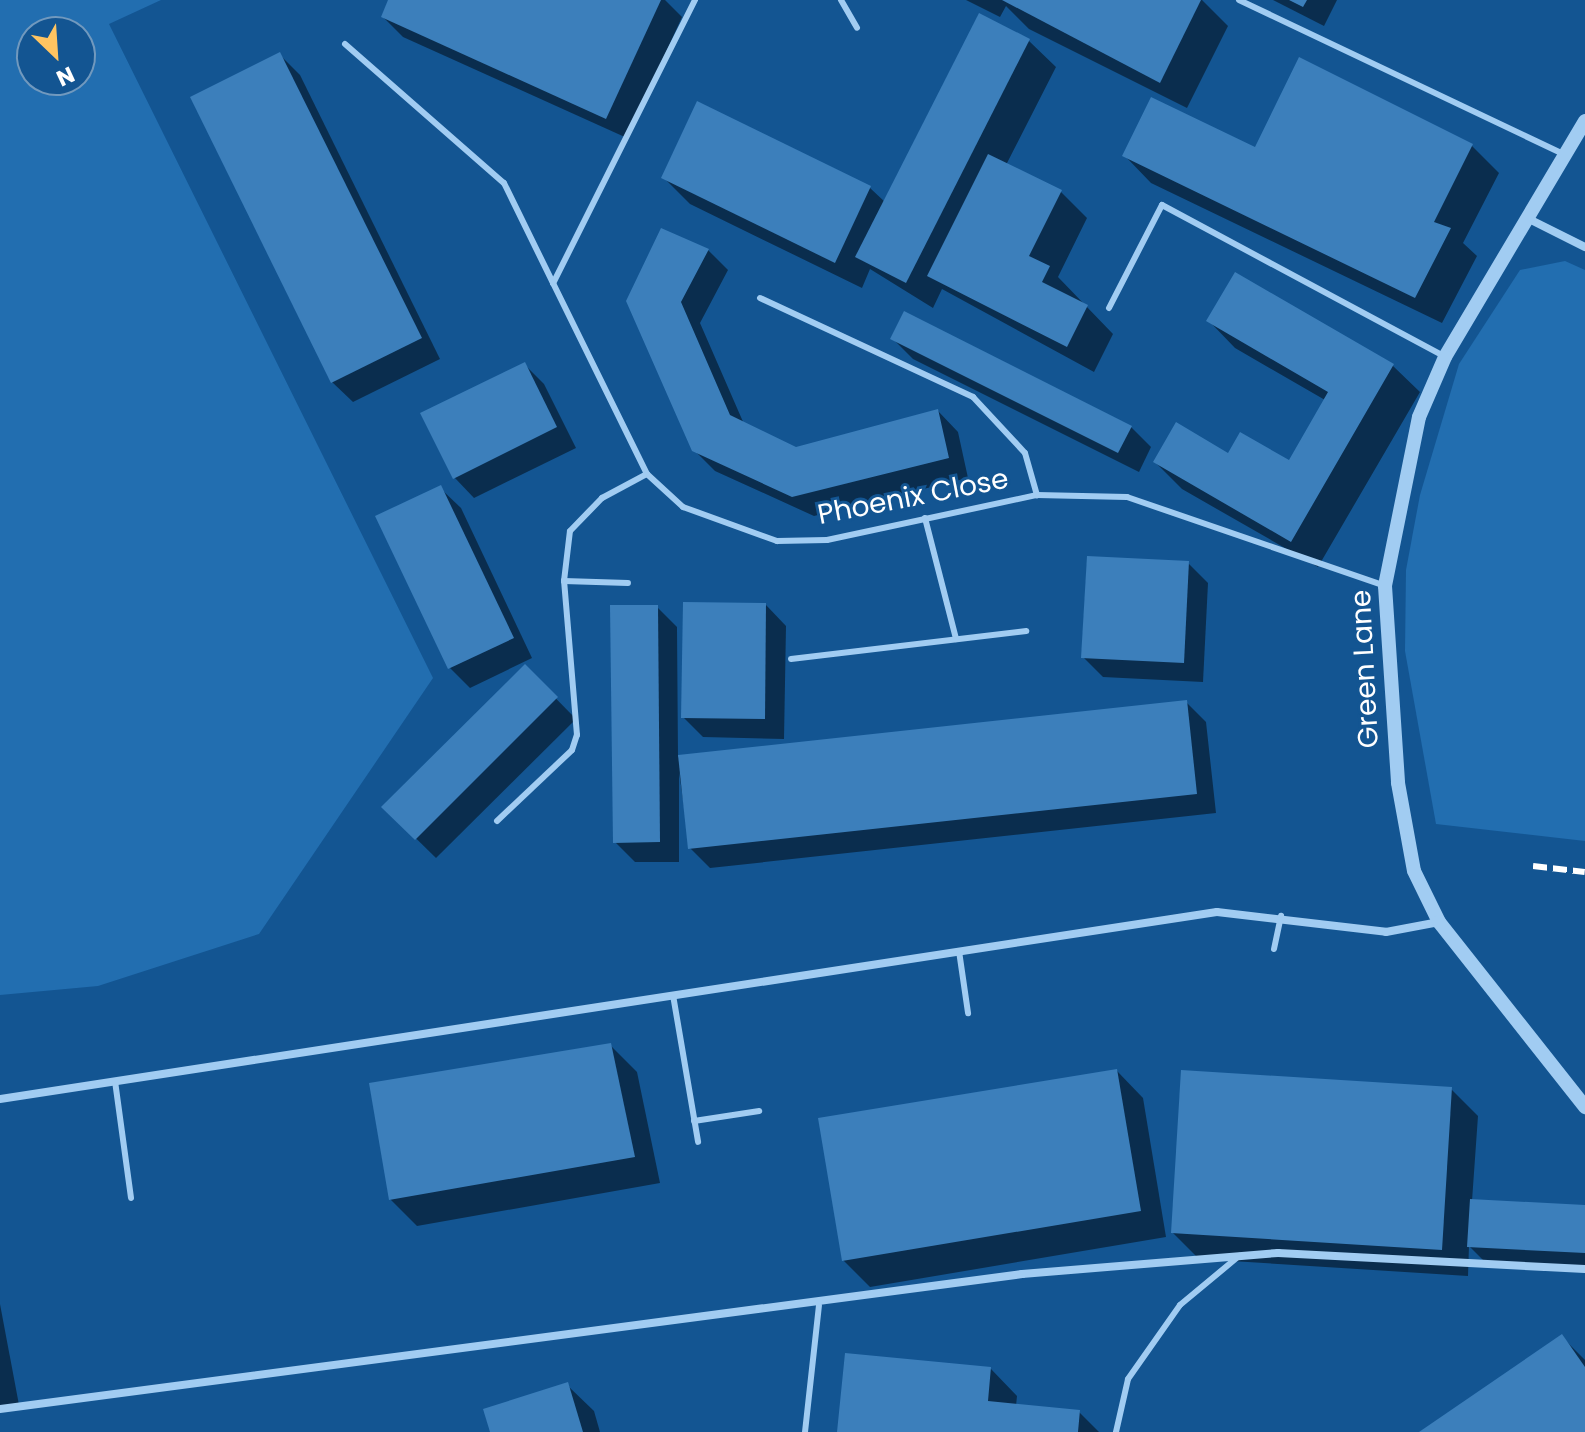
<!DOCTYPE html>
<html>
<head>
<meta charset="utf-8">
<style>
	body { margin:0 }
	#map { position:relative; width:1585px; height:1432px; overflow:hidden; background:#135592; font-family:Poppins,sans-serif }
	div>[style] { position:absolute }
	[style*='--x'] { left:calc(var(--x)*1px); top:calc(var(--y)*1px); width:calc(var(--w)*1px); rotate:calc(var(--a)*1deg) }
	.green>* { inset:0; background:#226eb0 }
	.shadow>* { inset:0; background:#0007 }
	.building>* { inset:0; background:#3c7fbb }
	.service>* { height:6px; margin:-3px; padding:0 3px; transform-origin:3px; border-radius:3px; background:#a1ccf2 }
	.minor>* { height:8px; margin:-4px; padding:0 4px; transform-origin:4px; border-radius:4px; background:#a1ccf2 }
	.tertiary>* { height:14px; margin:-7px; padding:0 7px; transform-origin:7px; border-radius:7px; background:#a1ccf2 }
	.rail>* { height:6px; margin-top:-3px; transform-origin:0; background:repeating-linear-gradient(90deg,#fff 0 14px,transparent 0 20px) }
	span { translate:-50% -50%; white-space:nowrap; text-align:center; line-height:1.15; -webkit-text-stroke:6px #135592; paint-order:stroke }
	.street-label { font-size:28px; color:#fff }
	.north { position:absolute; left:16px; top:16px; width:80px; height:80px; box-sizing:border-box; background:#135592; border:2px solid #7199be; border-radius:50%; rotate:155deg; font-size:22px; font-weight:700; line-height:32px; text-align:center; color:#fff }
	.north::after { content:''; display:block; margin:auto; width:28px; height:36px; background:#ffc461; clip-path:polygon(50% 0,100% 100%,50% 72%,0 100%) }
</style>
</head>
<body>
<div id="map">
	<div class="green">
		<div style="clip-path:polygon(evenodd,0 0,161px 0,109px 24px,433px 678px,259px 934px,98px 986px,0 995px,0 0,80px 32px,80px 80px,32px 80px,32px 32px,80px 32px)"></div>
		<div style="clip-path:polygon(1565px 261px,1585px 270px,1585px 841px,1436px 824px,1405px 651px,1406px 570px,1420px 495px,1459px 364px,1520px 270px)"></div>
	</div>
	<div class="shadow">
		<div style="clip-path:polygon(391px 0,665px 0,682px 17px,627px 138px,403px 37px,383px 17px)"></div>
		<div style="clip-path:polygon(966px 0,1202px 0,1228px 26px,1187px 108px,1029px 29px,1006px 6px,1000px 17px)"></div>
		<div style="clip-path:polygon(1273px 0,1337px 0,1324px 26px)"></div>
		<div style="clip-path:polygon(980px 16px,1029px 41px,1056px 67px,1006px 165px,1061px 192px,1087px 218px,1058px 277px,1113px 334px,1094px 372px,942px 289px,933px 308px,870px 269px,862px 288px,690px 204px,663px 177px,698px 104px,870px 188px,885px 202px)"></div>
		<div style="clip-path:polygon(280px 55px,300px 75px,440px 359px,353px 402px,332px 382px)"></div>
		<div style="clip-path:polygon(1472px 146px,1499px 173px,1463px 243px,1477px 256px,1442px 323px,1151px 183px,1125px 156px)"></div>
		<div style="clip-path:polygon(708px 250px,728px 270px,700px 323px,744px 424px,796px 449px,938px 411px,958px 432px,968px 478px,814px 516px,715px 471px,694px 450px,629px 301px)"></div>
		<div style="clip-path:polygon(1209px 321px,1393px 366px,1420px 392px,1318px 567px,1182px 489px,1155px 462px,1228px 455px,1289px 463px,1325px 400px,1235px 348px)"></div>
		<div style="clip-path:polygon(893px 339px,1131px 427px,1151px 447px,1139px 472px,913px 359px)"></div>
		<div style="clip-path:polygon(524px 364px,544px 384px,576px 448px,474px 498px,454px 477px)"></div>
		<div style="clip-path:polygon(440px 488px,461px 508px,532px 658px,470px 688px,450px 668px,378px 517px)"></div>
		<div style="clip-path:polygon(1188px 563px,1208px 583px,1203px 682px,1103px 677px,1083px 657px)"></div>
		<div style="clip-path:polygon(766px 605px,786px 626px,784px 739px,703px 737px,683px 717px)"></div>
		<div style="clip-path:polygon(657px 607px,677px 627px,678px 757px,1186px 702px,1206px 722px,1216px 813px,710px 868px,690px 848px,679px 772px,679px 862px,635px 862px,615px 842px)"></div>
		<div style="clip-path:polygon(525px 667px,576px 719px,436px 858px,384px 807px)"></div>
		<div style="clip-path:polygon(611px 1046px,637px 1072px,660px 1183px,417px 1226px,390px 1199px)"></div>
		<div style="clip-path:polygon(1117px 1071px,1143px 1098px,1166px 1237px,870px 1287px,843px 1260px)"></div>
		<div style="clip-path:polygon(1451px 1089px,1478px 1116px,1472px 1201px,1585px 1207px,1585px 1271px,1489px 1266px,1469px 1246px,1468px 1276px,1199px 1259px,1173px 1233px)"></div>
		<div style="clip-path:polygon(0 1304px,19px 1405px,0 1408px)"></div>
		<div style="clip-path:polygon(1561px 1336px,1585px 1360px,1585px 1432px,1422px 1432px)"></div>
		<div style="clip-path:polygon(991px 1369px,1017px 1396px,1016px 1406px,1079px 1412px,1099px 1432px,839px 1432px)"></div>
		<div style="clip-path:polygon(567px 1385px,594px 1411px,600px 1432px,492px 1432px)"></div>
	</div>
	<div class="building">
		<div style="clip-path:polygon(388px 0,661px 0,606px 119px,381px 17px)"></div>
		<div style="clip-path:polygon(1002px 0,1201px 0,1160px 83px)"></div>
		<div style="clip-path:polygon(1289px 0,1307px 0,1303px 7px)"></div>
		<div style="clip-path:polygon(979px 13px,1030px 39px,906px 283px,855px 257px)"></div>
		<div style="clip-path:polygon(280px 52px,422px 338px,331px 383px,190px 97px)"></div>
		<div style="clip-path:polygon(1299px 57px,1473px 144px,1434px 222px,1451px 228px,1415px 298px,1122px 156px,1151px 97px,1255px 147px)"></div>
		<div style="clip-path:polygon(697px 101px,871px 186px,835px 263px,661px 178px)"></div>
		<div style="clip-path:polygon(988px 154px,1062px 190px,1029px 256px,1050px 266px,1042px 282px,1088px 305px,1067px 347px,927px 276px)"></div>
		<div style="clip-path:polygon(661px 228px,709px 249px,681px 302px,730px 415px,796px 447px,938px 409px,949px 458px,792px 497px,692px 451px,626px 301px)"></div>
		<div style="clip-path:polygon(1235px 272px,1394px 364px,1291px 542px,1153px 462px,1176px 422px,1228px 453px,1240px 432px,1289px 460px,1328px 392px,1206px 321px)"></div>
		<div style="clip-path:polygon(904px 311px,1132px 426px,1118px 453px,890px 339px)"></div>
		<div style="clip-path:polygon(525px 362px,557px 427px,453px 479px,420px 413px)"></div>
		<div style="clip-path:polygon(441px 485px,514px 638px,448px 669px,375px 516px)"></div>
		<div style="clip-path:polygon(1087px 556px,1189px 561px,1184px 663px,1081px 658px)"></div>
		<div style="clip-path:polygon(683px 602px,766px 603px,765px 719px,681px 718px)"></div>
		<div style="clip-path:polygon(610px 605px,658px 605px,660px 842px,613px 843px)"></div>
		<div style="clip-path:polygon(525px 664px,558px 697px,415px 840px,381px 807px)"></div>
		<div style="clip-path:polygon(1187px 700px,1197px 794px,688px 849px,678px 755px)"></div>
		<div style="clip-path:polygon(611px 1043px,635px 1157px,389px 1200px,369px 1083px)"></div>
		<div style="clip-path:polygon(1117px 1069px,1141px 1211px,842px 1261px,818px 1118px)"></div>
		<div style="clip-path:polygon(1181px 1070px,1452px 1087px,1442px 1250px,1171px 1233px)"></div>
		<div style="clip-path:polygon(1470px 1199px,1585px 1205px,1585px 1253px,1467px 1247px)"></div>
		<div style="clip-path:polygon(1562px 1334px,1585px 1367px,1585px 1432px,1419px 1432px)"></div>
		<div style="clip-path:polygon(845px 1353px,991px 1367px,988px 1401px,1080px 1410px,1078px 1432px,837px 1432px)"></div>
		<div style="clip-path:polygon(568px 1382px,583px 1432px,490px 1432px,483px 1409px)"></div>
	</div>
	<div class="service">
		<div style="--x:695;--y:0;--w:317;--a:116.6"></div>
		<div style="--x:553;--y:283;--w:213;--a:63.8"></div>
		<div style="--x:647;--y:474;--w:49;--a:42.5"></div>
		<div style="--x:683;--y:507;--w:100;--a:19.9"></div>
		<div style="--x:777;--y:541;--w:50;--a:-1.1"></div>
		<div style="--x:827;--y:540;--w:215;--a:-12.1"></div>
		<div style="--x:1037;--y:495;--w:90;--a:1.3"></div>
		<div style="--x:1127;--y:497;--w:273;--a:19"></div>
		<div style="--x:841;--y:0;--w:32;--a:60"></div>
		<div style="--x:1239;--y:0;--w:359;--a:25.4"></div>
		<div style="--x:345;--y:44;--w:211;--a:41.2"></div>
		<div style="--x:504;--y:183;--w:111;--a:63.9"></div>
		<div style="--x:760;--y:298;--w:235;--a:24.9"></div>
		<div style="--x:973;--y:397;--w:76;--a:47.1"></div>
		<div style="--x:1025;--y:453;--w:44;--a:74.1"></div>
		<div style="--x:1109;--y:308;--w:116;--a:-62.8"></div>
		<div style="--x:1162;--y:205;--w:321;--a:28.2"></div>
		<div style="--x:925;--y:518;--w:125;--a:75.6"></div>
		<div style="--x:564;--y:581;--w:64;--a:1.8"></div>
		<div style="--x:791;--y:659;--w:237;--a:-6.8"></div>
		<div style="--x:497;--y:821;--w:103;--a:-43.4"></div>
		<div style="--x:572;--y:750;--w:16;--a:-72"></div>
		<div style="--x:577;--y:735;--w:155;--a:-94.8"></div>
		<div style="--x:564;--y:581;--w:50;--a:-83.2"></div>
		<div style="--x:570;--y:531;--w:46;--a:-45.9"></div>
		<div style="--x:602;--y:498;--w:51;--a:-28.1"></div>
		<div style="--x:1274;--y:949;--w:34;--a:-78"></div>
		<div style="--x:959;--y:951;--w:63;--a:81.7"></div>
		<div style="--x:673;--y:995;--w:149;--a:80.3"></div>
		<div style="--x:115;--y:1081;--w:118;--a:82.2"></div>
		<div style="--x:694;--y:1121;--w:66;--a:-8.7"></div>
		<div style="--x:805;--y:1432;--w:127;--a:-83.7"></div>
		<div style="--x:1116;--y:1432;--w:54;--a:-77.2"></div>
		<div style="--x:1128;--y:1379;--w:90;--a:-54.9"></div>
		<div style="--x:1180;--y:1305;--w:77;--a:-39.7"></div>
	</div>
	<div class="minor">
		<div style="--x:1527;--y:218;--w:65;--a:26.6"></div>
		<div style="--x:0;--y:1099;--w:1231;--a:-8.74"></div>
		<div style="--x:1217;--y:912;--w:170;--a:6.7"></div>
		<div style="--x:1386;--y:932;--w:54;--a:-10.7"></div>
		<div style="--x:0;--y:1409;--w:1031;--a:-7.52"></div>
		<div style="--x:1022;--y:1274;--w:257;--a:-4.7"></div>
		<div style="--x:1278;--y:1253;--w:307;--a:3"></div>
	</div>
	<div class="tertiary">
		<div style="--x:1585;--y:121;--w:274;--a:120.7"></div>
		<div style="--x:1445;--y:357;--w:65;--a:113.4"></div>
		<div style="--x:1419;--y:417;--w:172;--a:101.4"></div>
		<div style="--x:1385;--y:586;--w:197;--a:86.2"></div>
		<div style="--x:1398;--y:783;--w:89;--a:79.7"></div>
		<div style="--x:1414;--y:871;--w:57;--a:63.9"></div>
		<div style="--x:1439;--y:922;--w:236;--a:51.7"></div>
	</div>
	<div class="rail">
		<div style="--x:1533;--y:866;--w:52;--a:6.6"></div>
	</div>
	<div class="street-label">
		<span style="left:913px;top:497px;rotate:-11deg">Phoenix Close</span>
		<span style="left:1365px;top:669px;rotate:-93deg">Green Lane</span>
	</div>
	<div class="north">N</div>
</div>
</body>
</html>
